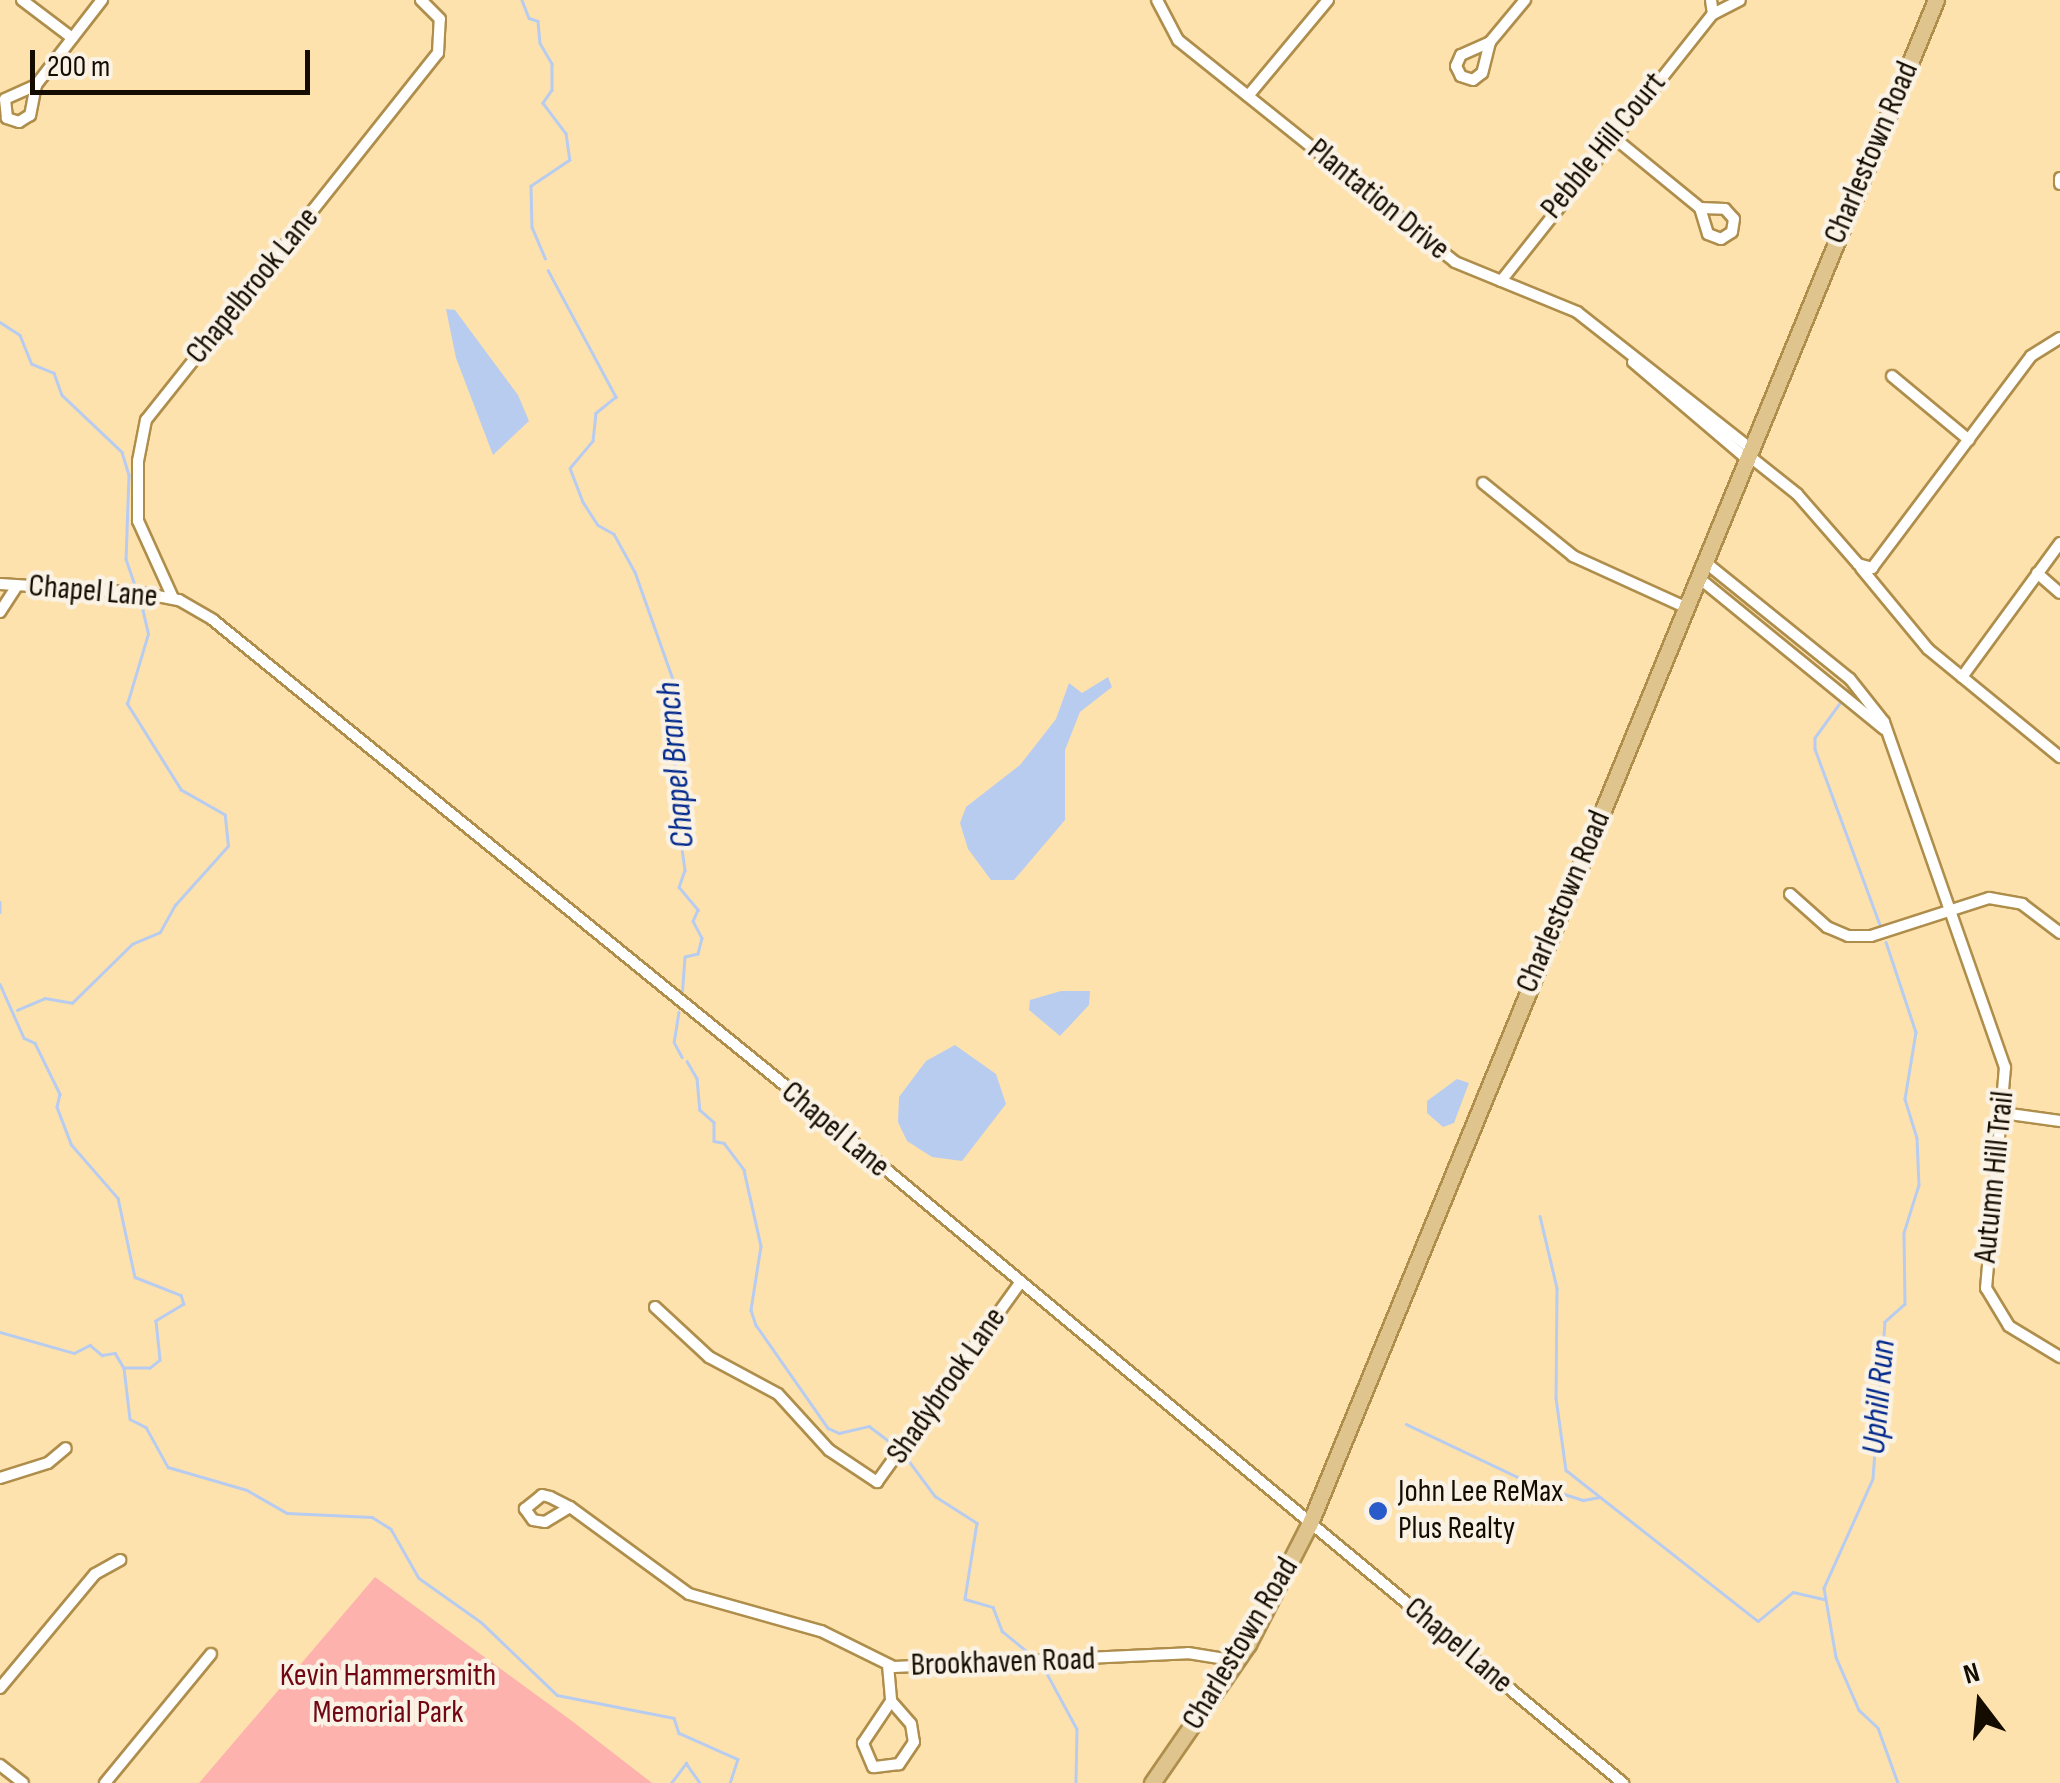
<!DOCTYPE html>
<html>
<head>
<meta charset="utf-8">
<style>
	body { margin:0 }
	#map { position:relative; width:2060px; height:1783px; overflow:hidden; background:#fee2ad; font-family:"Sofia Sans Condensed",sans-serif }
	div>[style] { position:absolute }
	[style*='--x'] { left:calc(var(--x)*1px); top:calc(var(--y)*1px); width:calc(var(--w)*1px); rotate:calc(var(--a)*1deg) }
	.green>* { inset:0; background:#fdb2ae }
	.water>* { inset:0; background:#b8ccf0 }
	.stream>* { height:2.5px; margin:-1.25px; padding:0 1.25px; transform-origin:1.25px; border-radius:1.25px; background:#b8ccf0 }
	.roads { filter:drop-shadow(2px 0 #af8e4c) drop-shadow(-2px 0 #af8e4c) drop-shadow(0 2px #af8e4c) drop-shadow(0 -2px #af8e4c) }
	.minor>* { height:10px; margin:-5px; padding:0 5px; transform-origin:5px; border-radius:5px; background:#fff }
	.primary>* { height:15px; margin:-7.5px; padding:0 7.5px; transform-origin:7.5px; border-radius:7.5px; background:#dfc48e }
	.dots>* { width:28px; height:28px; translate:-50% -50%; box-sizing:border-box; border:5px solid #f9f2e5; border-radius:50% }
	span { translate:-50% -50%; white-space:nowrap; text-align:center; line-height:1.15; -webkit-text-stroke:9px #f9f2e5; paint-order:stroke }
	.street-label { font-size:32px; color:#150c00 }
	.poi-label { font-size:32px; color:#150c00 }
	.left { translate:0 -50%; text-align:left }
	.park-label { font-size:32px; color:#700614 }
	.water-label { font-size:35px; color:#02298d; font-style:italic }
	.north { position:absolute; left:1930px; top:1653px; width:100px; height:100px; -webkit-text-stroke:8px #f9f2e5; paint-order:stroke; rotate:344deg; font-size:28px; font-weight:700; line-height:40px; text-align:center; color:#150c00 }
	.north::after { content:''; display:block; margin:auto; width:35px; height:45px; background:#150c00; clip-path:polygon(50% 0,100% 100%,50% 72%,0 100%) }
	.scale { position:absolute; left:30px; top:50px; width:280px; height:45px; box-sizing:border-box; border:5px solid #150c00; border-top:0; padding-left:12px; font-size:30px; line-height:35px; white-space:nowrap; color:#150c00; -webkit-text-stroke:8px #f9f2e5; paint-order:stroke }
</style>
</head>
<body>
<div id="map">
	<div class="green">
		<div style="clip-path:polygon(375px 1577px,572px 1721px,652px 1783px,199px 1783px)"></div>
	</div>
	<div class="water">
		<div style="clip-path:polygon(446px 309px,455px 310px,518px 395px,529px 421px,493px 455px,456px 358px)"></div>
		<div style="clip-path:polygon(1108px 677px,1112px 687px,1080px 712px,1065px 750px,1065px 820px,1014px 880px,991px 880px,968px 849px,960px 823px,966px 807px,1020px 765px,1056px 719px,1069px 683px,1082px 693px)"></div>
		<div style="clip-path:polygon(1061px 991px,1090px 991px,1089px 1005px,1060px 1036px,1029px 1010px,1030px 1000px)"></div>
		<div style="clip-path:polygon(955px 1045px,996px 1074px,1006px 1104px,962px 1161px,932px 1157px,907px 1141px,898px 1122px,899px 1097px,926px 1061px)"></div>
		<div style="clip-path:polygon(1457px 1079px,1469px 1083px,1454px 1123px,1443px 1127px,1427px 1113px,1427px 1101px)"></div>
	</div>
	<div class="stream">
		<div style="--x:522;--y:0;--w:19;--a:69"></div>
		<div style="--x:529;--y:18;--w:9;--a:18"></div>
		<div style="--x:538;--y:21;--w:22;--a:85"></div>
		<div style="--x:540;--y:43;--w:24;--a:60"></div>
		<div style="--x:552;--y:64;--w:26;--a:90"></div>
		<div style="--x:552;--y:90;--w:16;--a:125"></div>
		<div style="--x:543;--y:103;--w:38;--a:53"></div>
		<div style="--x:566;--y:133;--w:27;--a:82"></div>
		<div style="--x:570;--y:160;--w:47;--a:146.3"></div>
		<div style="--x:531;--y:186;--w:41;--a:88.6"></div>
		<div style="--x:532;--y:227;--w:34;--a:67"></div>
		<div style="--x:548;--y:270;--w:144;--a:61.8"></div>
		<div style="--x:616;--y:397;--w:26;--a:141"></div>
		<div style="--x:596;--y:413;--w:28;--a:96"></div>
		<div style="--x:593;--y:441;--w:35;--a:130"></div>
		<div style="--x:570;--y:468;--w:36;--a:69"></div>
		<div style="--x:583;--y:502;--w:27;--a:57"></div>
		<div style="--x:598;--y:525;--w:18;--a:29"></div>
		<div style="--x:614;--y:534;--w:43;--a:61.1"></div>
		<div style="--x:635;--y:572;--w:120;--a:70.5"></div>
		<div style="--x:675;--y:685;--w:113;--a:90"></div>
		<div style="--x:675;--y:798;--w:73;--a:82.1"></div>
		<div style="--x:685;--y:870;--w:18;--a:109"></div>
		<div style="--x:679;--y:887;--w:30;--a:50"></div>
		<div style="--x:698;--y:910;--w:12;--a:114"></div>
		<div style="--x:693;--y:921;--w:19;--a:62"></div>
		<div style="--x:702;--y:938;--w:16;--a:104"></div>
		<div style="--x:698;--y:954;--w:13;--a:167"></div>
		<div style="--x:685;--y:957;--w:42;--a:94.1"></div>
		<div style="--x:0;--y:322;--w:24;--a:33"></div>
		<div style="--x:20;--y:335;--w:31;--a:68"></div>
		<div style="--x:32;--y:364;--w:24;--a:22"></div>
		<div style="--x:54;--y:373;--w:23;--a:70"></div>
		<div style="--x:62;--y:395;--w:83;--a:43.5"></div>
		<div style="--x:122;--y:452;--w:24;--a:73"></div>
		<div style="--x:129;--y:475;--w:84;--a:92"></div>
		<div style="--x:126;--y:559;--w:34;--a:71"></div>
		<div style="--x:1841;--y:702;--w:44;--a:125.8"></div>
		<div style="--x:1815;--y:738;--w:11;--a:90"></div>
		<div style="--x:1815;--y:749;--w:190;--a:69.7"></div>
		<div style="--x:0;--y:902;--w:10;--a:90"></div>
		<div style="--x:1886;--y:942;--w:95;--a:71.6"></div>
		<div style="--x:1916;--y:1032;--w:68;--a:99.3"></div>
		<div style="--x:1905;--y:1099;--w:41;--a:72.9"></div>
		<div style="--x:1917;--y:1138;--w:47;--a:87.6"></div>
		<div style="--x:1919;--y:1185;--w:50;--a:107.4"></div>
		<div style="--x:1904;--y:1233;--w:71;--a:89.2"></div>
		<div style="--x:1905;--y:1304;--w:27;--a:138"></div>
		<div style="--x:1885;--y:1322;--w:157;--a:94.4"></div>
		<div style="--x:1873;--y:1479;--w:120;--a:114.2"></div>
		<div style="--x:1824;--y:1588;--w:70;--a:80.1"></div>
		<div style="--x:1836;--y:1657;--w:58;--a:66.5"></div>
		<div style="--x:1859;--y:1710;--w:26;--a:43"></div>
		<div style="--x:1878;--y:1728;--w:59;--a:70"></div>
		<div style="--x:0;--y:984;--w:59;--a:66"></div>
		<div style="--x:24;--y:1038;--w:12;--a:24"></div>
		<div style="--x:35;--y:1043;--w:57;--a:63.9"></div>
		<div style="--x:60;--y:1094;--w:13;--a:103"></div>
		<div style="--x:57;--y:1107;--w:40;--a:69"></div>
		<div style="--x:71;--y:1144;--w:72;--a:49"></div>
		<div style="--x:118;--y:1198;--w:81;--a:77.9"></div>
		<div style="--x:135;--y:1277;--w:49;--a:21.4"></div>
		<div style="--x:181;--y:1295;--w:9;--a:72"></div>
		<div style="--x:184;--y:1304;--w:33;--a:149"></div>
		<div style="--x:156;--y:1321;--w:39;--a:84"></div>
		<div style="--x:160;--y:1360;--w:13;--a:141"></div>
		<div style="--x:150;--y:1368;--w:26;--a:180"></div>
		<div style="--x:124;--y:1368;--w:51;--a:83.3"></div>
		<div style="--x:130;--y:1419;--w:18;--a:27"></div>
		<div style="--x:146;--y:1427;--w:46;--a:61.2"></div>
		<div style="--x:168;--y:1467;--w:82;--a:16.2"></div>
		<div style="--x:247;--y:1490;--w:46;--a:29.9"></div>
		<div style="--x:287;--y:1513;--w:85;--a:2.7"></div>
		<div style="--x:372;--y:1517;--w:22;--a:32"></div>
		<div style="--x:391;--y:1529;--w:56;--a:60.3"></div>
		<div style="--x:419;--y:1578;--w:76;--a:35.4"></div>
		<div style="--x:481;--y:1622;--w:105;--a:43.8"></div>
		<div style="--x:557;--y:1695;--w:119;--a:11.1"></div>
		<div style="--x:674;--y:1718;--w:16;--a:72"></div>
		<div style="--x:679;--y:1733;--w:64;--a:23.8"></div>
		<div style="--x:738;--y:1759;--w:25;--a:108"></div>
		<div style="--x:17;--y:1010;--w:30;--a:-23"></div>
		<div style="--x:45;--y:998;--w:27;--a:10"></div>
		<div style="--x:72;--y:1003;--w:84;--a:-44.5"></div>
		<div style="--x:132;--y:944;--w:30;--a:-23"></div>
		<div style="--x:160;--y:932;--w:31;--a:-61"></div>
		<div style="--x:175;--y:905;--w:79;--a:-48.1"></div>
		<div style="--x:228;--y:846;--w:31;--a:-96"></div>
		<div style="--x:225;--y:815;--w:51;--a:-150.4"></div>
		<div style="--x:181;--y:790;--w:102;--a:-122.1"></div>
		<div style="--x:127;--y:704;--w:73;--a:-73.3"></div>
		<div style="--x:148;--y:634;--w:37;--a:-103"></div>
		<div style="--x:679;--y:1012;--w:30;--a:99"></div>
		<div style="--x:674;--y:1042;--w:17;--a:62"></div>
		<div style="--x:687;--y:1061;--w:20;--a:60"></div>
		<div style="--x:697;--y:1078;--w:32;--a:85"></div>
		<div style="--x:700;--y:1110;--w:18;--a:41"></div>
		<div style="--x:714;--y:1122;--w:19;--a:90"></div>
		<div style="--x:714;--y:1141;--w:10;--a:11"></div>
		<div style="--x:724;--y:1143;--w:34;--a:53"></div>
		<div style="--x:744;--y:1170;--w:78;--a:77.4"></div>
		<div style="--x:761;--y:1246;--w:65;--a:98.9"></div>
		<div style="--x:751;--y:1310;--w:16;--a:72"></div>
		<div style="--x:756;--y:1325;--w:126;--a:55"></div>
		<div style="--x:828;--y:1428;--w:12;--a:24"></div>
		<div style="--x:839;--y:1433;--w:31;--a:-13"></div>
		<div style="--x:869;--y:1426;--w:34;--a:37"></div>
		<div style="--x:1540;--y:1216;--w:74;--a:76.7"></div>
		<div style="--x:1557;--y:1288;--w:110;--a:90.5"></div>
		<div style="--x:1556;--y:1398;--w:73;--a:82.1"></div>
		<div style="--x:1566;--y:1470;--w:244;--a:38.2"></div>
		<div style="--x:1758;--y:1621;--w:45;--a:-39.6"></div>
		<div style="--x:1793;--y:1592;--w:32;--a:13"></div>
		<div style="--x:0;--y:1332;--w:77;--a:15.8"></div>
		<div style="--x:74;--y:1353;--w:18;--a:-27"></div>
		<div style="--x:90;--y:1345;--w:16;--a:40"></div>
		<div style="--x:102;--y:1355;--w:13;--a:-9"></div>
		<div style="--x:115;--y:1353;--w:17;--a:59"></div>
		<div style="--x:1406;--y:1424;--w:137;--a:25.4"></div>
		<div style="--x:1530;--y:1483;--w:56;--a:17.8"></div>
		<div style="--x:1583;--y:1500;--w:17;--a:-10"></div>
		<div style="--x:906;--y:1457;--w:49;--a:53.4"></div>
		<div style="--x:935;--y:1496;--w:50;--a:32.7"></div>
		<div style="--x:977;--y:1523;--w:77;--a:99"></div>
		<div style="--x:965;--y:1599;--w:29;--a:16"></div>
		<div style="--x:993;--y:1607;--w:26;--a:69"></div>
		<div style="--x:1002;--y:1631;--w:41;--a:39.1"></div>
		<div style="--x:1044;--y:1668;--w:69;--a:61.6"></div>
		<div style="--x:1077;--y:1729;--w:54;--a:91.1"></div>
		<div style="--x:671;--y:1783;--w:25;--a:-53"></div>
		<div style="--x:686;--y:1763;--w:24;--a:55"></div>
	</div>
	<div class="roads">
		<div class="minor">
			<div style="--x:22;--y:0;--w:63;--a:37.2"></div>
			<div style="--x:1157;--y:0;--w:45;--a:62.3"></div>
			<div style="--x:1178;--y:40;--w:355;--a:38.7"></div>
			<div style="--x:1455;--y:262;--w:132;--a:22.3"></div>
			<div style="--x:1577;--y:312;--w:221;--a:38.2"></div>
			<div style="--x:1711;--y:0;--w:14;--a:82"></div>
			<div style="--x:1713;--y:14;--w:30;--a:-27"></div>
			<div style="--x:1490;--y:42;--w:32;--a:104"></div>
			<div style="--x:1482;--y:73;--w:11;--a:142"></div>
			<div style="--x:1473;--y:80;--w:13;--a:-162"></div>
			<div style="--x:1461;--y:76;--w:11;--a:-117"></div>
			<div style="--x:1456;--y:66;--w:12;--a:-66"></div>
			<div style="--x:1461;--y:55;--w:32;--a:-24"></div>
			<div style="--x:1490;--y:42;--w:55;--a:-50.2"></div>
			<div style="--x:36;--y:85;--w:31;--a:101"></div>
			<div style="--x:30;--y:115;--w:13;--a:148"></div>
			<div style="--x:19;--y:122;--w:13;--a:-162"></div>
			<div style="--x:7;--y:118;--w:19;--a:-96"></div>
			<div style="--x:5;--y:99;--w:34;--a:-24"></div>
			<div style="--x:36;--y:85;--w:108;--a:-52.2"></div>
			<div style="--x:1248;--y:96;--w:125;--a:-50.2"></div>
			<div style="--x:1612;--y:136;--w:114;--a:39.3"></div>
			<div style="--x:2060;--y:178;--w:6;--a:90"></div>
			<div style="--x:1700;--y:208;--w:25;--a:2"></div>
			<div style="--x:1725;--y:209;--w:13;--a:48"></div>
			<div style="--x:1734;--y:219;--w:13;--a:99"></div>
			<div style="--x:1732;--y:232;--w:13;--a:148"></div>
			<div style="--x:1721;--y:239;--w:14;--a:-159"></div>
			<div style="--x:1708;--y:234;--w:27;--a:-107"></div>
			<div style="--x:1501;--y:281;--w:341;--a:-51.6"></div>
			<div style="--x:1633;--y:362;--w:150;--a:40.4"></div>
			<div style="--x:1892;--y:376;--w:100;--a:39.7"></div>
			<div style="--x:1748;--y:455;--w:63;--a:38.5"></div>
			<div style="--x:1797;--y:494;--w:93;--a:48.9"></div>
			<div style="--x:1858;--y:564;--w:15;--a:16"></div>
			<div style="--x:1872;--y:568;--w:265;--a:-53.1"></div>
			<div style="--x:2031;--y:356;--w:34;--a:-32"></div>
			<div style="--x:1483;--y:483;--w:116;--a:39"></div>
			<div style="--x:1573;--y:556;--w:125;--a:24.5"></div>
			<div style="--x:1705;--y:562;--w:186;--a:38.9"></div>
			<div style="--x:1850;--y:679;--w:55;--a:51.7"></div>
			<div style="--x:1884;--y:722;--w:366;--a:70.7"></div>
			<div style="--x:2005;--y:1067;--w:222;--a:94.9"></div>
			<div style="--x:1986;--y:1288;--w:44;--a:58.8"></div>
			<div style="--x:2009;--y:1326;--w:60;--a:31.3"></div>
			<div style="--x:1861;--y:568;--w:105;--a:50.4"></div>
			<div style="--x:1928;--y:649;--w:171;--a:39.3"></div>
			<div style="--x:2037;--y:573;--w:30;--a:41"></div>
			<div style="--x:1699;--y:578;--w:239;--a:39.2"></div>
			<div style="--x:0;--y:584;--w:142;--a:3.6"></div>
			<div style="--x:142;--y:593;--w:38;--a:11"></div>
			<div style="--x:179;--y:600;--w:39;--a:30"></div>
			<div style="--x:213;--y:620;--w:754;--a:39.13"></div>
			<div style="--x:798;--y:1096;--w:1074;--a:39.79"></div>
			<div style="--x:173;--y:598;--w:85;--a:-114.4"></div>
			<div style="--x:138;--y:521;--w:60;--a:-90"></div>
			<div style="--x:138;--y:461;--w:42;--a:-79"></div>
			<div style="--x:146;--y:420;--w:469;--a:-51.5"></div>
			<div style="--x:438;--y:53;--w:34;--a:-87"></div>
			<div style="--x:440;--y:19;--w:27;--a:-135"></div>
			<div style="--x:0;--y:612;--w:31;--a:-57"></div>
			<div style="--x:1962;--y:677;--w:166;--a:-53.8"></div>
			<div style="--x:1790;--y:894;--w:50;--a:41.7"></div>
			<div style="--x:1827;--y:927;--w:23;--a:23"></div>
			<div style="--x:1848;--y:936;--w:23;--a:0"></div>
			<div style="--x:1871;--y:936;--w:124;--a:-17.9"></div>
			<div style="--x:1989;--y:898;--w:34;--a:10"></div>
			<div style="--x:2022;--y:904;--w:48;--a:37.3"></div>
			<div style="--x:2002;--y:1113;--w:59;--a:7.9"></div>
			<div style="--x:655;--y:1307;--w:74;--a:42.8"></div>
			<div style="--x:709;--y:1357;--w:78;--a:28.2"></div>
			<div style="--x:778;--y:1394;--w:76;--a:47.7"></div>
			<div style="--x:829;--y:1450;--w:58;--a:33.7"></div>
			<div style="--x:877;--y:1482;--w:245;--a:-54.3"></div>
			<div style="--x:0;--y:1478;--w:50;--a:-17.4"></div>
			<div style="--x:48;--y:1463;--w:23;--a:-40"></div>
			<div style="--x:542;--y:1495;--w:8;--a:14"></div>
			<div style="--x:550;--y:1497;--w:22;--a:27"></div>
			<div style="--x:570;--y:1507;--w:29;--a:149"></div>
			<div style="--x:545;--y:1522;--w:12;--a:-171"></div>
			<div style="--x:533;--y:1520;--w:14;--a:-126"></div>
			<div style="--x:525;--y:1509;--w:22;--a:-39"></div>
			<div style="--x:570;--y:1507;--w:147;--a:36.2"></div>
			<div style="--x:689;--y:1594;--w:137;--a:15.7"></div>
			<div style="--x:821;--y:1631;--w:81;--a:26.3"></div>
			<div style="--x:894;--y:1667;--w:294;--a:-2.7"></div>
			<div style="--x:1188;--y:1653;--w:51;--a:9.1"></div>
			<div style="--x:888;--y:1665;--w:36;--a:85"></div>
			<div style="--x:891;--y:1701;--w:30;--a:49"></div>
			<div style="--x:911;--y:1724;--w:18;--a:81"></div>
			<div style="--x:914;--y:1742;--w:27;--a:124"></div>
			<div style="--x:899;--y:1764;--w:26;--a:173"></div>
			<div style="--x:873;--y:1767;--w:26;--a:-113"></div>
			<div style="--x:863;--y:1743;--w:50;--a:-56.3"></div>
			<div style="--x:0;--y:1688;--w:148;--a:-50.2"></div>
			<div style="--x:95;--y:1574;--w:29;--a:-29"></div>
			<div style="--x:0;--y:1765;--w:29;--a:38"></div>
			<div style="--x:105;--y:1783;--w:167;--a:-50.6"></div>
		</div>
		<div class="primary">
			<div style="--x:1152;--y:1783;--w:169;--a:-55.4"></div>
			<div style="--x:1248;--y:1644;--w:136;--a:-62.9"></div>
			<div style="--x:1310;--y:1523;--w:1647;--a:-67.66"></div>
		</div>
	</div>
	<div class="dots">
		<div style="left:1378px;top:1511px;background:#2a5bca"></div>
	</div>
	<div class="street-label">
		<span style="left:1604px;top:146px;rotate:-51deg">Pebble Hill Court</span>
		<span style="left:1872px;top:153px;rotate:-67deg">Charlestown Road</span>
		<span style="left:1378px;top:200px;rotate:39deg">Plantation Drive</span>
		<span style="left:253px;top:286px;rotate:-51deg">Chapelbrook Lane</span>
		<span style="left:93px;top:592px;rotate:5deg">Chapel Lane</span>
		<span style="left:1564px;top:902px;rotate:-67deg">Charlestown Road</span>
		<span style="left:835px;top:1130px;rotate:40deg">Chapel Lane</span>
		<span style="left:1995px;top:1177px;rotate:-84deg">Autumn Hill Trail</span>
		<span style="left:947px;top:1386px;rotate:-55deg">Shadybrook Lane</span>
		<span style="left:1241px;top:1644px;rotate:-59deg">Charlestown Road</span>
		<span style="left:1458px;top:1646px;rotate:40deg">Chapel Lane</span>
		<span style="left:1003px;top:1663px;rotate:-2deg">Brookhaven Road</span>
	</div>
	<div class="poi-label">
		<span class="left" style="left:1398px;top:1511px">John Lee ReMax<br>Plus Realty</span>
	</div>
	<div class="park-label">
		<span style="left:388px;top:1695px">Kevin Hammersmith<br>Memorial Park</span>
	</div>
	<div class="water-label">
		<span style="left:676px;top:765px;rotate:-95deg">Chapel Branch</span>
		<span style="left:1879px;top:1397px;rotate:-85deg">Uphill Run</span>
	</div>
	<div class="north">N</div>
	<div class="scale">200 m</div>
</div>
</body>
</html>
